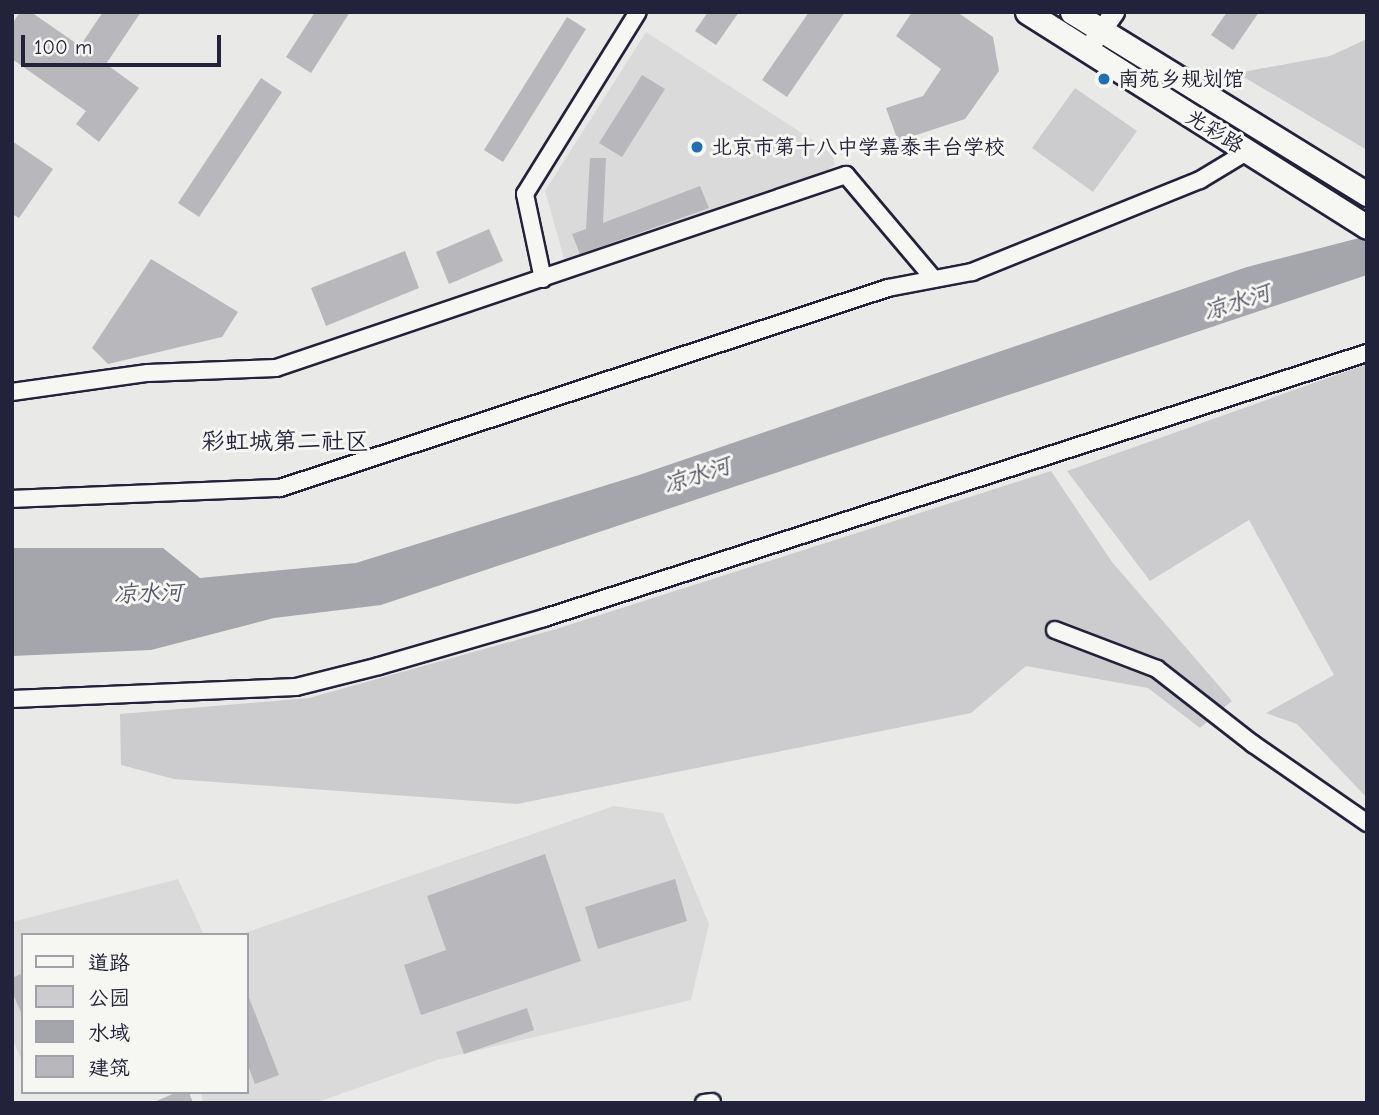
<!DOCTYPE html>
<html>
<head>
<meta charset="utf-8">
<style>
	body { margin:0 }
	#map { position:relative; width:1379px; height:1115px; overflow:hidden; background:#e9e9e7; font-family:"Comic Neue","LXGW WenKai TC",sans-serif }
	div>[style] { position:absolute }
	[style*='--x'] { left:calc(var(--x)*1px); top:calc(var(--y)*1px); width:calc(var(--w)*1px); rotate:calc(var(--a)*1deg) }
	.built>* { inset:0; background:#dadada }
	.green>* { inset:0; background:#ccccce }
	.water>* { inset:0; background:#a5a5ac }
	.building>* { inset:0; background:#b8b8bc }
	.roads { filter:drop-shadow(2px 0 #22223b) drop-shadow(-2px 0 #22223b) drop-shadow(0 2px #22223b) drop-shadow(0 -2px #22223b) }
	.minor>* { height:16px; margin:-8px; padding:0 8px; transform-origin:8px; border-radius:8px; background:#f6f6f2 }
	.tertiary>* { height:19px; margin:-9.5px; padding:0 9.5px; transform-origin:9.5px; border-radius:9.5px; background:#f6f6f2 }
	.secondary>* { height:23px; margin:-11.5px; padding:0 11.5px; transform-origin:11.5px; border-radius:11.5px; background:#f6f6f2 }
	.dots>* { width:19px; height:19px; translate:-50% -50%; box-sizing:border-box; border:4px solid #f6f6f2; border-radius:50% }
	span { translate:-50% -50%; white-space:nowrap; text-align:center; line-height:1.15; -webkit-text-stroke:6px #f6f6f2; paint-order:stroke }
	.poi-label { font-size:21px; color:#22223b }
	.left { translate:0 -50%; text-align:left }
	.street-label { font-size:21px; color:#22223b }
	.water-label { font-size:23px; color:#565668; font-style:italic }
	.quarter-label { font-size:24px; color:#22223b }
	.frame { position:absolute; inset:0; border:14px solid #22223b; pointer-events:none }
	.legend { position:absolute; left:21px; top:933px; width:228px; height:161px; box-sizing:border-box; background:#f6f6f2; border:2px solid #a1a1a9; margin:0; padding:9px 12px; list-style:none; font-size:21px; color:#22223b }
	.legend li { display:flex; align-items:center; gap:14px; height:35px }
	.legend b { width:35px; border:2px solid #a1a1a9 }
	.scale { position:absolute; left:21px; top:35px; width:200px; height:32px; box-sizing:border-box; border:4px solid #22223b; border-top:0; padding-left:9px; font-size:21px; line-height:24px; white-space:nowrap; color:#22223b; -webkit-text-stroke:5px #f6f6f2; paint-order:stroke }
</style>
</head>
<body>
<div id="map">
	<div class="built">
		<div style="clip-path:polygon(646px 32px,814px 141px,832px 154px,835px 164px,826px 172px,566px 265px,545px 191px)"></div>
		<div style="clip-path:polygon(614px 806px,663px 813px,709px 924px,691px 1000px,437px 1060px,315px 1103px,203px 1103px,201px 1092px,247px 1092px,247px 935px,239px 935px)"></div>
		<div style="clip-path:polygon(178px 879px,204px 935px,23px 935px,23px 1063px,12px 1038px,12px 922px)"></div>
	</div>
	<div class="green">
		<div style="clip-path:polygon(1367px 39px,1367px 150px,1237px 73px,1330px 56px)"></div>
		<div style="clip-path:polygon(1075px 88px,1137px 131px,1093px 192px,1032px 148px)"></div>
		<div style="clip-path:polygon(1367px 364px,1367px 796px,1366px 797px,1297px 724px,1266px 713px,1334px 675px,1249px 520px,1150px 581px,1067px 471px)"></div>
		<div style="clip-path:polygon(1051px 471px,1112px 562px,1232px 701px,1200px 728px,1148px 688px,1026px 666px,971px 713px,517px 804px,174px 779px,121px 765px,120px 714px,309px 698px,556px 629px)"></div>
	</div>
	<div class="water">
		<div style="clip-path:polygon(1367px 236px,1367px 275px,381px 605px,274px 618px,151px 650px,12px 656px,12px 548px,163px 548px,200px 578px,356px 563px,639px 475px,1247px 267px)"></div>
	</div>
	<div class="building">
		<div style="clip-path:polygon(20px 12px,31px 12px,80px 46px,103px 12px,141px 12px,106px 64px,139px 88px,99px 142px,76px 124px,86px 111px,12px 59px,12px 24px)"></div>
		<div style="clip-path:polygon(315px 12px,350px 12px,311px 73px,286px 57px)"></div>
		<div style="clip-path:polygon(708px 12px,739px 12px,716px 45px,695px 31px)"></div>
		<div style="clip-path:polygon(809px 12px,845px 12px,787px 97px,762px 80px)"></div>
		<div style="clip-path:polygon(912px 12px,957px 12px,993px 37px,999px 71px,965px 119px,898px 141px,886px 108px,923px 96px,941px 69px,896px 36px)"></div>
		<div style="clip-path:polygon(1227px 12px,1259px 12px,1233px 50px,1211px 35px)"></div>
		<div style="clip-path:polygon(567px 17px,586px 29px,503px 162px,484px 150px)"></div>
		<div style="clip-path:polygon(642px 75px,665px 89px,622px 157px,599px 143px)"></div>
		<div style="clip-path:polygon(261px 78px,282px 92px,199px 217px,178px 203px)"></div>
		<div style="clip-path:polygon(12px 141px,53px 169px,19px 218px,12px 214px)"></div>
		<div style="clip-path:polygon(590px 158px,606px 158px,603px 223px,700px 186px,709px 208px,580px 254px,572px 234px,586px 229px)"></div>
		<div style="clip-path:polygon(489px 229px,503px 261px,449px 284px,436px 252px)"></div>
		<div style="clip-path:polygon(405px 251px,419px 288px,326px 326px,311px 288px)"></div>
		<div style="clip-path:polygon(151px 259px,238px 312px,222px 337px,108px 364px,92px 348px)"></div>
		<div style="clip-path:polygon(545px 854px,581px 961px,421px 1015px,404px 965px,446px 950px,427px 896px)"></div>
		<div style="clip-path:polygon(675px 879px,687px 921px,598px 949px,585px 907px)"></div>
		<div style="clip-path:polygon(23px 973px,23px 1017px,12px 992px,12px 978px)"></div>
		<div style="clip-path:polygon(248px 995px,279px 1075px,255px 1084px,247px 1063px)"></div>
		<div style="clip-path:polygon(527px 1008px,534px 1030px,464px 1054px,456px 1032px)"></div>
		<div style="clip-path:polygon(177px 1092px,189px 1092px,193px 1103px,152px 1103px)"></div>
	</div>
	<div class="roads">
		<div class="minor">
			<div style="--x:543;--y:279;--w:87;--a:-102"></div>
			<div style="--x:525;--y:194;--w:214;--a:-58.2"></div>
			<div style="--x:12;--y:392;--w:137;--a:-8"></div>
			<div style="--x:148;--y:373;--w:128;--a:-2.2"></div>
			<div style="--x:276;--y:368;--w:602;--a:-18.71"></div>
			<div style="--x:846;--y:175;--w:136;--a:49.8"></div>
			<div style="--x:12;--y:499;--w:268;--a:-2.4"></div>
			<div style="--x:280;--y:488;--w:640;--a:-18.21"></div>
			<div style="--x:888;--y:288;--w:86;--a:-10.8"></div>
			<div style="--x:972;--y:272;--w:246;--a:-22"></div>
			<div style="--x:1200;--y:180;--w:56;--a:-31.1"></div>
			<div style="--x:1055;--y:630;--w:109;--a:20.9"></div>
			<div style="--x:1157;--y:669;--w:122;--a:38"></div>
			<div style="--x:1253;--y:744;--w:139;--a:34.7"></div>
			<div style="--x:12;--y:699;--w:284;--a:-2.4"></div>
			<div style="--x:296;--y:687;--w:86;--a:-14.2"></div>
			<div style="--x:379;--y:666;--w:172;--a:-16.2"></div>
			<div style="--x:544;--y:618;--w:865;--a:-17.85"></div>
			<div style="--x:704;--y:1103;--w:8;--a:-7"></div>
		</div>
		<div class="tertiary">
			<div style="--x:1086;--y:51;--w:48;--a:-54.3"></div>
		</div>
		<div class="secondary">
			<div style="--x:1027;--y:12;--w:402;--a:32.3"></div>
			<div style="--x:1072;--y:12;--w:347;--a:31.7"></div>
		</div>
	</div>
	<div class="dots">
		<div style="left:1104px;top:79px;background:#1f6fb2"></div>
		<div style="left:697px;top:147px;background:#1f6fb2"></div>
	</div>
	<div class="poi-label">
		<span class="left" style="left:1118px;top:79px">南苑乡规划馆</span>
		<span class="left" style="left:711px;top:147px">北京市第十八中学嘉泰丰台学校</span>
	</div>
	<div class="street-label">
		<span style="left:1215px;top:131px;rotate:32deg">光彩路</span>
	</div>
	<div class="water-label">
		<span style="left:1237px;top:303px;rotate:-18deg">凉水河</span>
		<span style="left:697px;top:476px;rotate:-18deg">凉水河</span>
		<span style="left:148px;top:594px;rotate:-2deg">凉水河</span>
	</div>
	<div class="quarter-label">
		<span style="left:285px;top:442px">彩虹城第二社区</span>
	</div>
	<div class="frame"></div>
	<ul class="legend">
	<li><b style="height:9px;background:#f6f6f2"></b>道路</li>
	<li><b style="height:19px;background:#ccccce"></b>公园</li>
	<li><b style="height:19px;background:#a5a5ac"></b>水域</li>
	<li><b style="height:19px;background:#b8b8bc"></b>建筑</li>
	</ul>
	<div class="scale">100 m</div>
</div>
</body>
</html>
